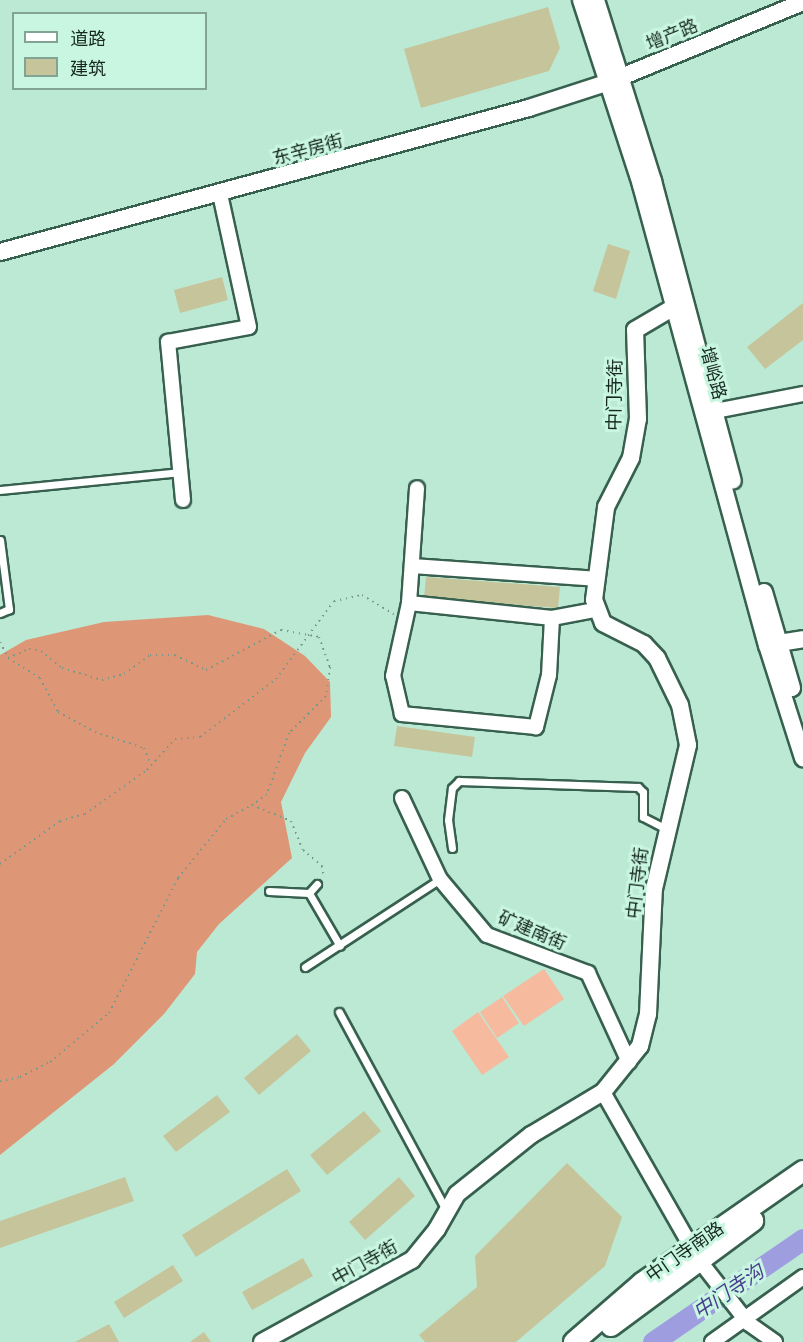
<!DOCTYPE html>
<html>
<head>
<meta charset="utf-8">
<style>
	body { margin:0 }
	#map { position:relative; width:803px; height:1342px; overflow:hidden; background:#bce9d4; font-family:"Archivo Narrow","Noto Sans SC",sans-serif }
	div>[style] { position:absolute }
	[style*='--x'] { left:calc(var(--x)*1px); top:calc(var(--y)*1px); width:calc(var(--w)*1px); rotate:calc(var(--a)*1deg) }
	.green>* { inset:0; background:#f6ba9f }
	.forest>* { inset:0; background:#de9776 }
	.river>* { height:21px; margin:-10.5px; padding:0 10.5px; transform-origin:10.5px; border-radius:10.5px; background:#9e9de0 }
	.building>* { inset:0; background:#c6c49b }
	.path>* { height:2px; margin-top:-1px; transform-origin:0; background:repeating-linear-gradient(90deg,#779889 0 1.5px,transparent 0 6px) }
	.roads { filter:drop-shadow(2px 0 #37604f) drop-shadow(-2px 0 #37604f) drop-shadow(0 2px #37604f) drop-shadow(0 -2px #37604f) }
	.service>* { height:7px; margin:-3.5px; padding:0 3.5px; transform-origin:3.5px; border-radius:3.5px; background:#fff }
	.minor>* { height:14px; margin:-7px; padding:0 7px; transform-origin:7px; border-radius:7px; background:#fff }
	.tertiary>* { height:16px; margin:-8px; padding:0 8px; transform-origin:8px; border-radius:8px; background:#fff }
	.secondary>* { height:20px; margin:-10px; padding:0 10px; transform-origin:10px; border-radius:10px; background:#fff }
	span { translate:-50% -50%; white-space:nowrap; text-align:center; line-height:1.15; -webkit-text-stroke:6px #c9f6e1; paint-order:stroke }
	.street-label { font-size:18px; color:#172821 }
	.water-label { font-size:20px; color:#483f8f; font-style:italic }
	.legend { position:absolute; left:12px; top:12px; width:195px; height:78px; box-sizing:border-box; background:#c9f6e1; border:2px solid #82a494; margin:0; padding:8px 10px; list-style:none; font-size:18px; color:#172821 }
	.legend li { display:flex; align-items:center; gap:12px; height:30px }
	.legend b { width:30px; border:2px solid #82a494 }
</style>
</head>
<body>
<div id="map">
	<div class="green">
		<div style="clip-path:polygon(544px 969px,564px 999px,524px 1026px,503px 996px)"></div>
		<div style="clip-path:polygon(502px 997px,519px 1023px,497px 1038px,480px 1012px)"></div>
		<div style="clip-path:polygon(478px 1012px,509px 1057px,482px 1075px,452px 1031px)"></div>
	</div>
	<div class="forest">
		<div style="clip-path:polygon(208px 615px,264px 629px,305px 656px,330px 682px,331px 717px,305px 753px,281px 802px,292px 858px,219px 924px,197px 952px,195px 974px,164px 1014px,114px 1064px,0 1155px,0 655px,26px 640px,104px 622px)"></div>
	</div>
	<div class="river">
		<div style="--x:653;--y:1342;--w:182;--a:-34.5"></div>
	</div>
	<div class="building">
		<div style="clip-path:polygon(548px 7px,560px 48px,549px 71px,421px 108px,404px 49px)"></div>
		<div style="clip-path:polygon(608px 244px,630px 251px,616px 299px,593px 291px)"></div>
		<div style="clip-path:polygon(222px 277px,228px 300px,180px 313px,174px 290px)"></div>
		<div style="clip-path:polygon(803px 303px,803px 340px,765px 369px,747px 347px)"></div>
		<div style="clip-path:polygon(426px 577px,560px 587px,558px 608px,424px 598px)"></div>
		<div style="clip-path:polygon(397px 726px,475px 737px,472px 757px,394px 746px)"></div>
		<div style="clip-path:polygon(297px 1034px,311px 1051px,259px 1095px,244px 1078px)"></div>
		<div style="clip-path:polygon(217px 1095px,230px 1112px,176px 1152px,163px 1136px)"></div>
		<div style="clip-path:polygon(364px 1111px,381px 1131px,327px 1175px,310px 1155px)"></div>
		<div style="clip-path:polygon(567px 1163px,622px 1217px,605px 1266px,516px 1342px,425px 1342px,419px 1335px,477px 1287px,475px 1256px)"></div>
		<div style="clip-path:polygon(287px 1169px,301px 1191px,196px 1257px,182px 1235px)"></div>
		<div style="clip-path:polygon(125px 1177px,134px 1201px,0 1248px,0 1221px)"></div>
		<div style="clip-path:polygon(399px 1177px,415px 1196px,365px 1240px,349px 1222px)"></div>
		<div style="clip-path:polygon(303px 1258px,313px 1276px,252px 1310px,242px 1292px)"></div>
		<div style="clip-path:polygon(173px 1265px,183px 1281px,124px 1318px,114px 1302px)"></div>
		<div style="clip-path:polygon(109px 1324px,119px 1342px,75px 1342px)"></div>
		<div style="clip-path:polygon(204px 1332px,211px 1342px,190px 1342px)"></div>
	</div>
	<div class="path">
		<div style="--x:0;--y:642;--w:18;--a:63"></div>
		<div style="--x:8;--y:658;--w:38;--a:32"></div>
		<div style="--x:40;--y:678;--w:38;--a:62"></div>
		<div style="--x:58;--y:712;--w:42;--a:28.4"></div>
		<div style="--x:95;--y:732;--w:52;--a:18.1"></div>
		<div style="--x:144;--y:748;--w:18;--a:68"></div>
		<div style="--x:8;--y:658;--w:23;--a:-23"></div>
		<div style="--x:29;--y:649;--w:12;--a:9"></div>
		<div style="--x:41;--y:651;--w:27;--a:39"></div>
		<div style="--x:62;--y:668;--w:42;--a:16.7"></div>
		<div style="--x:102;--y:680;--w:23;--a:-15"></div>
		<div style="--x:124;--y:674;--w:32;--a:-36"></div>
		<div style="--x:150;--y:655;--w:25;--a:0"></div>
		<div style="--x:175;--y:655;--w:34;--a:26"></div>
		<div style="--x:206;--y:670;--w:85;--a:-28.1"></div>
		<div style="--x:281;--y:630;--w:39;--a:10"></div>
		<div style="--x:319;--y:637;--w:32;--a:70"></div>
		<div style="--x:330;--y:667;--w:29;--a:98"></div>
		<div style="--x:326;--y:696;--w:52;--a:135"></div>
		<div style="--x:289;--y:733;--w:65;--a:109.8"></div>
		<div style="--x:267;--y:794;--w:19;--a:144"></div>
		<div style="--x:0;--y:864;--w:74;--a:-35.6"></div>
		<div style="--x:60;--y:821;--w:26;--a:-16"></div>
		<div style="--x:85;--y:814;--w:76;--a:-35.4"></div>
		<div style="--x:147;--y:770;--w:42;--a:-47.9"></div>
		<div style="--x:175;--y:739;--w:25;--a:-5"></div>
		<div style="--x:200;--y:737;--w:96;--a:-37.3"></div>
		<div style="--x:276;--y:679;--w:97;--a:-53.4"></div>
		<div style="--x:334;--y:601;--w:29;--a:-12"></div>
		<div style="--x:362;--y:595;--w:37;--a:31"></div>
		<div style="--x:0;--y:1081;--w:20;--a:-11"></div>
		<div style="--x:20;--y:1077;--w:34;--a:-27"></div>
		<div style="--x:50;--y:1062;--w:77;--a:-39.7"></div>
		<div style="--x:109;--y:1013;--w:152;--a:-62.9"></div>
		<div style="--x:178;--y:878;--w:76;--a:-50.9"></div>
		<div style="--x:226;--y:819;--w:30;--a:-28"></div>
		<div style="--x:252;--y:805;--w:42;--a:22.3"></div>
		<div style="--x:291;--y:821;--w:31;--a:68"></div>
		<div style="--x:303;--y:850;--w:25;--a:40"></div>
		<div style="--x:322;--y:866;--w:11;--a:80"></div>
	</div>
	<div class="roads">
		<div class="service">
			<div style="--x:0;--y:490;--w:181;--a:-5.7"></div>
			<div style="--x:0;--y:540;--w:70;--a:82.6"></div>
			<div style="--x:9;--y:609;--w:10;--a:156"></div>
			<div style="--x:452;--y:848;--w:28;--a:-98"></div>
			<div style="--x:448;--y:820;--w:32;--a:-83"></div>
			<div style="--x:452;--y:788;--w:10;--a:-45"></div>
			<div style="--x:459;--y:781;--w:179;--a:1.9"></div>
			<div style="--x:638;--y:787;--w:7;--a:45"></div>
			<div style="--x:643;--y:792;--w:25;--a:90"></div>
			<div style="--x:643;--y:817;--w:27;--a:27"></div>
			<div style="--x:317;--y:884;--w:12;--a:132"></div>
			<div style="--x:309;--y:893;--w:61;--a:59.7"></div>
			<div style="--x:269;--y:891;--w:40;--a:2.9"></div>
			<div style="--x:305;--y:967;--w:161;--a:-33.1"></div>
			<div style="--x:339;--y:1012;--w:225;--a:61.6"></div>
		</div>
		<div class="minor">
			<div style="--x:715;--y:411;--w:90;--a:-10.9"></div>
			<div style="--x:183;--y:500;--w:159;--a:-95.4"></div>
			<div style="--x:168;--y:342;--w:82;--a:-10.5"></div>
			<div style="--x:249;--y:327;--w:136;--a:-102.3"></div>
			<div style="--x:412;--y:566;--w:184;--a:4"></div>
			<div style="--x:409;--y:603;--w:115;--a:-86"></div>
			<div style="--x:552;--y:618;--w:57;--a:93"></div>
			<div style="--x:549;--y:675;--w:54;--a:104"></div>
			<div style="--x:536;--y:727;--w:135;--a:-174.5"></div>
			<div style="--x:402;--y:714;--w:39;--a:-103"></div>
			<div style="--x:393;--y:676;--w:75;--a:-77.6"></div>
			<div style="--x:409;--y:603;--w:144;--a:6"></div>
			<div style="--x:552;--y:618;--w:44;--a:-10.5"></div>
			<div style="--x:402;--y:798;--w:89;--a:64.9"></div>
			<div style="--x:440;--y:879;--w:73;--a:50"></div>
			<div style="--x:487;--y:935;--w:108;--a:20.6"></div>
			<div style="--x:588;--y:973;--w:98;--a:65.3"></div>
			<div style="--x:603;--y:1092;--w:193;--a:60.3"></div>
			<div style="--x:699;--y:1260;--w:80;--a:52.1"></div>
			<div style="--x:748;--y:1323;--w:33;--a:35"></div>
			<div style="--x:712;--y:1342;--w:112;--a:-35.5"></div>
		</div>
		<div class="tertiary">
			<div style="--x:581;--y:0;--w:194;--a:72"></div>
			<div style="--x:641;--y:185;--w:477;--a:74.7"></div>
			<div style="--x:767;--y:645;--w:119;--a:72.3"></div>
			<div style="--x:596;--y:0;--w:190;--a:72.5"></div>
			<div style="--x:653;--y:181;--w:310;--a:75.1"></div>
			<div style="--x:0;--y:252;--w:548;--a:-15.23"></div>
			<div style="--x:529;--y:108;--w:84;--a:-18"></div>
			<div style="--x:609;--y:82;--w:210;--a:-22.4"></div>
			<div style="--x:764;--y:592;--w:100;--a:73.7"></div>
			<div style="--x:779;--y:643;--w:24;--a:-9"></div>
			<div style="--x:262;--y:1342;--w:171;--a:-28.7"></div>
			<div style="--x:412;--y:1260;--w:40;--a:-51"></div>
			<div style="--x:437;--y:1229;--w:40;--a:-60.3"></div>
			<div style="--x:457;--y:1194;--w:95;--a:-38.6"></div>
			<div style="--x:531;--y:1135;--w:84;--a:-30.8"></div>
			<div style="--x:603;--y:1092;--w:59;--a:-51.2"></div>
			<div style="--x:640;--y:1046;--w:33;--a:-76"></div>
			<div style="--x:648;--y:1014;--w:125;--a:-87.3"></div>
			<div style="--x:654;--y:889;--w:148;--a:-76.7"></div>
			<div style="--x:688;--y:745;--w:41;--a:-101.3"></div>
			<div style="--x:680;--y:705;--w:52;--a:-116.1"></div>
			<div style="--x:657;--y:658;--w:19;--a:-133"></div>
			<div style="--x:644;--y:644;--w:46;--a:-152.9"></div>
			<div style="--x:603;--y:623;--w:25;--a:-111"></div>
			<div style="--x:594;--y:600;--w:94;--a:-82.6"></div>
			<div style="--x:606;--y:507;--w:55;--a:-63"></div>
			<div style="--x:631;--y:458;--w:40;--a:-80"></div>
			<div style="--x:638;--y:419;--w:89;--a:-91.9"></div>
			<div style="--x:635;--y:330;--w:45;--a:-30.5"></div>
		</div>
		<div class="secondary">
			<div style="--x:611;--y:1326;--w:177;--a:-36.5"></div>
			<div style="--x:574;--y:1342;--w:90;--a:-40.9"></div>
			<div style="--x:642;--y:1283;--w:196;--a:-34.8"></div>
		</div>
	</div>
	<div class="street-label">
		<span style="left:672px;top:35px;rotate:-22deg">增产路</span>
		<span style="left:308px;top:150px;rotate:-15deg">东辛房街</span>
		<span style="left:713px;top:373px;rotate:75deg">增峪路</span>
		<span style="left:615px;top:395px;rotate:-89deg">中门寺街</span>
		<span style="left:638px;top:883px;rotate:-83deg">中门寺街</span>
		<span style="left:532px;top:931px;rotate:23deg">矿建南街</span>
		<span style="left:685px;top:1252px;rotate:-35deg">中门寺南路</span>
		<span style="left:365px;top:1263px;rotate:-29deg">中门寺街</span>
	</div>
	<div class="water-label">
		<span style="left:728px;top:1291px;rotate:-34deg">中门寺沟</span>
	</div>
	<ul class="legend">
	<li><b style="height:8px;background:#fff"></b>道路</li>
	<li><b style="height:16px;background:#c6c49b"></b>建筑</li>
	</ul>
</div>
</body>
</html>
